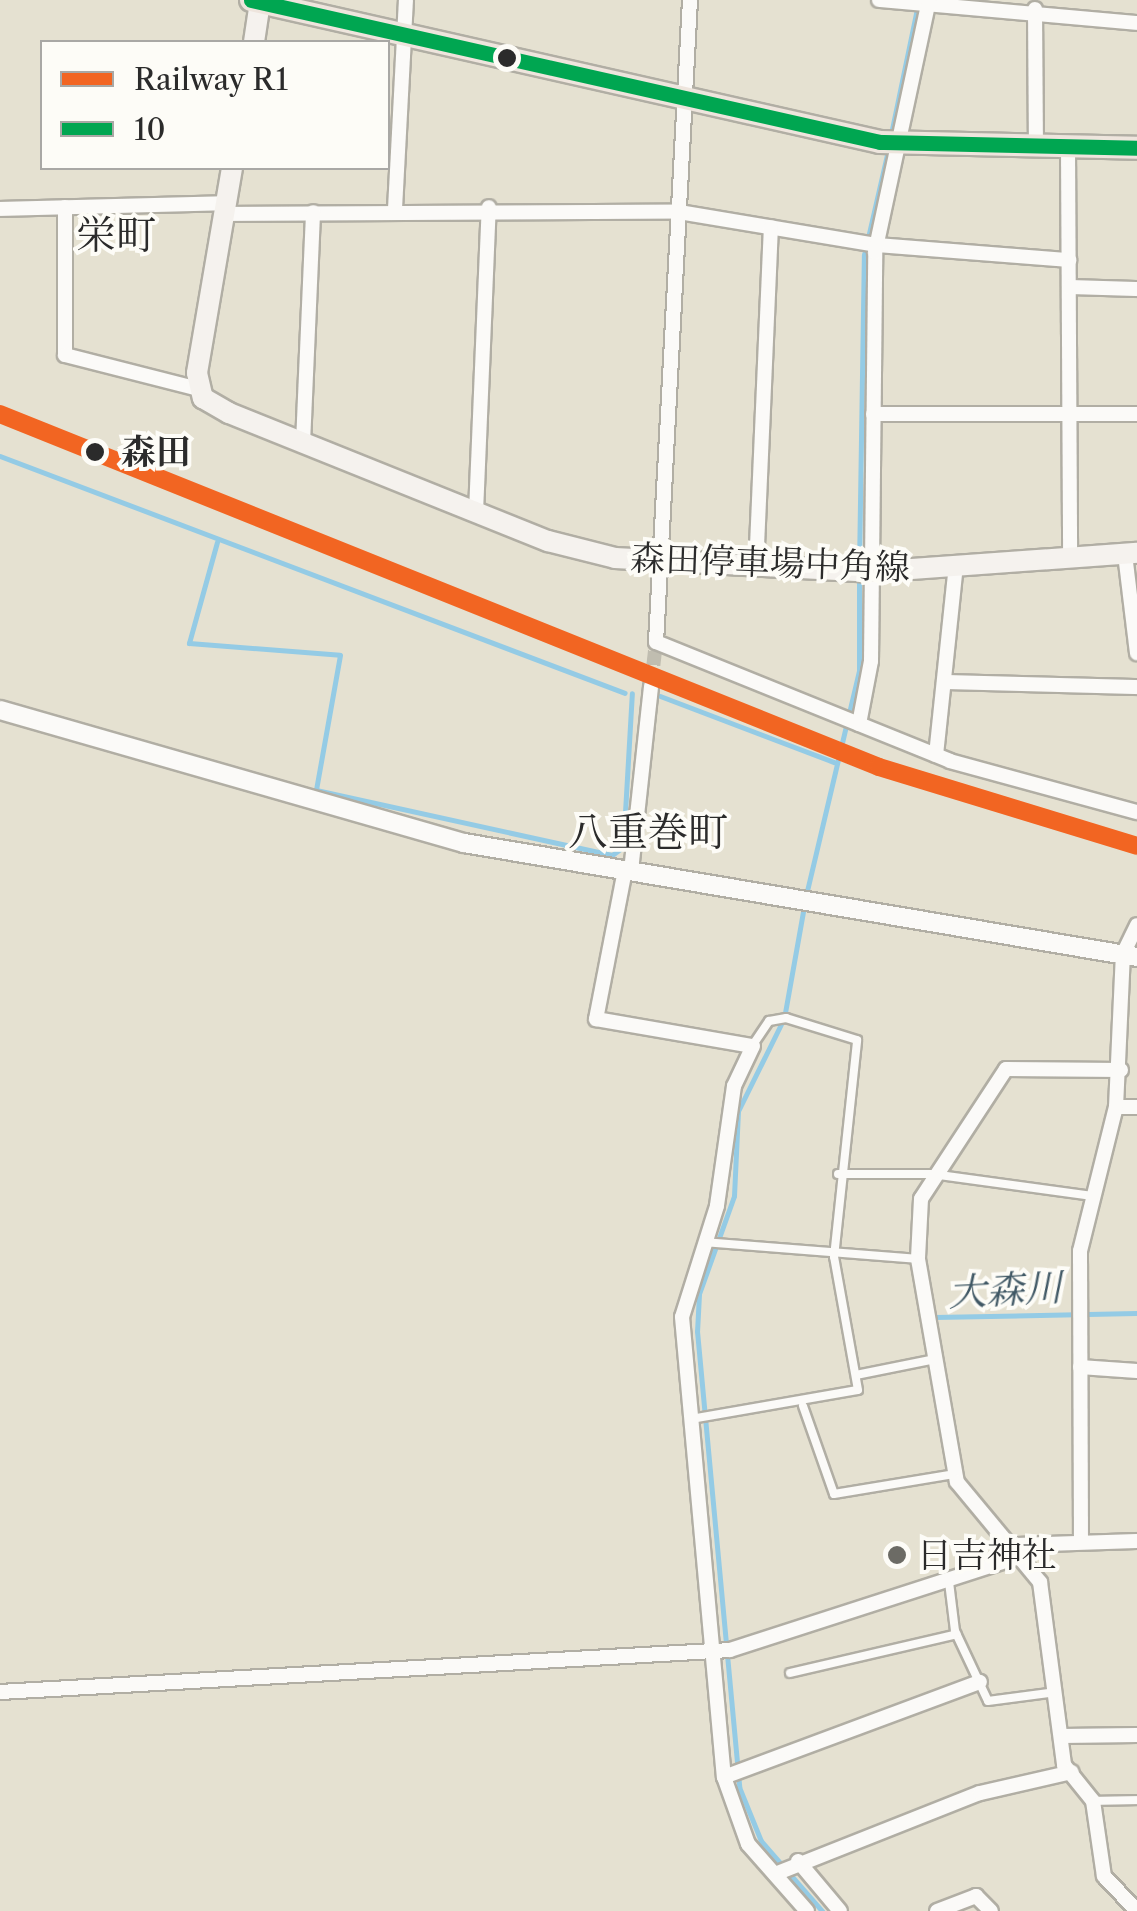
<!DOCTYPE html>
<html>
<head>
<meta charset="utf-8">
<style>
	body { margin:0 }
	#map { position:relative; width:1137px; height:1911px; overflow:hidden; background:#e5e1d1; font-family:"Libre Caslon Text","Noto Serif JP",serif }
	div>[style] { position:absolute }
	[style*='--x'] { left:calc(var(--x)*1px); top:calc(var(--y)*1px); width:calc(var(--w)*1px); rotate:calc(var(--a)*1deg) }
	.stream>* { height:5px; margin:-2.5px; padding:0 2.5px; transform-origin:2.5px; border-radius:2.5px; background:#94cbe5 }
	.minor-tunnel>* { height:14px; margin-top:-7px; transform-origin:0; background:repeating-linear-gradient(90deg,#c0bdb0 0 14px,transparent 0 21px) }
	.roads { filter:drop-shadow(2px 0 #b1aea4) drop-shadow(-2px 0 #b1aea4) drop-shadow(0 2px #b1aea4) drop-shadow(0 -2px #b1aea4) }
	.service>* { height:8px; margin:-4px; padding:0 4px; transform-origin:4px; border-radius:4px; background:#fbfaf8 }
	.minor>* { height:14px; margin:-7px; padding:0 7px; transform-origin:7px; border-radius:7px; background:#fbfaf8 }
	.tertiary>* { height:18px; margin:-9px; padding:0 9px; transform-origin:9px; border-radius:9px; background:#fbfaf8 }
	.secondary>* { height:20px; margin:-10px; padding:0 10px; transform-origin:10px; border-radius:10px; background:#f5f2ee }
	.primary>* { height:22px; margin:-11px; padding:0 11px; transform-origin:11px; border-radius:11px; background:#eee5dd }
	.bus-1>* { height:15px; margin:-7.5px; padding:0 7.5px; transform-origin:7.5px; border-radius:7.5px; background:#00a651 }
	.rail-1>* { height:18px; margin:-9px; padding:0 9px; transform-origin:9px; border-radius:9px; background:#f26522 }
	.dots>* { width:28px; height:28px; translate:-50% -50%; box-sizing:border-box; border:5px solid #fdfcf7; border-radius:50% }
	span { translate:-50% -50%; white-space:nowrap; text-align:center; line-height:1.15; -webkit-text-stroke:8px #fdfcf7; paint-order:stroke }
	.stop-label { font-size:35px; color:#2b2b2b; font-weight:700 }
	.left { translate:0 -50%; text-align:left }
	.street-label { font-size:35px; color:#2b2b2b }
	.poi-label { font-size:35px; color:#2b2b2b }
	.water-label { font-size:38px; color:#405865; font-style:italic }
	.quarter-label { font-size:40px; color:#2b2b2b }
	.legend { position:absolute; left:40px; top:40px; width:350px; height:130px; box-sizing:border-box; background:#fdfcf7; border:2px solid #a9a8a5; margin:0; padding:12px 18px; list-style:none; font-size:30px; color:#2b2b2b }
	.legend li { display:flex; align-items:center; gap:20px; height:50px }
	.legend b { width:50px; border:2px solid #a9a8a5 }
</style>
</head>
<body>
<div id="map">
	<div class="stream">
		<div style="--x:891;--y:134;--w:129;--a:-78.3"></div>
		<div style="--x:0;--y:456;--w:668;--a:20.77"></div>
		<div style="--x:217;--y:542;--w:105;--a:105.5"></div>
		<div style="--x:189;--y:643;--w:151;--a:4.5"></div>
		<div style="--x:340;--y:655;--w:137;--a:100.1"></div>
		<div style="--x:316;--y:790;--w:303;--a:12.4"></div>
		<div style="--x:612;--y:855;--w:14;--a:-36"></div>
		<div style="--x:623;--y:847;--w:154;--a:-86.7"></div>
		<div style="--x:859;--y:566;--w:311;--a:-89.1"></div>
		<div style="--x:864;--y:255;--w:108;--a:-77.1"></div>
		<div style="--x:660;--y:696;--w:186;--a:20.8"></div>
		<div style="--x:806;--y:895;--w:231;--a:-76.7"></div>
		<div style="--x:859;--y:670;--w:93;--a:-90"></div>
		<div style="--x:804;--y:906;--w:114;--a:100.1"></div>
		<div style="--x:784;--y:1018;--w:104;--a:116.3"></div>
		<div style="--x:738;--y:1111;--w:85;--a:92.7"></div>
		<div style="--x:734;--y:1196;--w:104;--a:109.7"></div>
		<div style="--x:699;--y:1294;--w:37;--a:93"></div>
		<div style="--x:697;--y:1331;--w:458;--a:84.7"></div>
		<div style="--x:739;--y:1787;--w:58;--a:67.8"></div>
		<div style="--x:761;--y:1841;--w:93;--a:48.9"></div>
		<div style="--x:934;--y:1317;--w:203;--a:-1.1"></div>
	</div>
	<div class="minor-tunnel">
		<div style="--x:651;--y:686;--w:44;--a:-83.5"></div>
	</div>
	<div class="roads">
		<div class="service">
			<div style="--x:838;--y:1174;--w:94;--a:0"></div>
			<div style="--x:932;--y:1174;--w:162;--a:7.8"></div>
			<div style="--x:704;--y:1242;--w:215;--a:4.5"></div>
			<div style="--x:856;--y:1375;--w:81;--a:-11.4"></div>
			<div style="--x:803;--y:1406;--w:93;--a:70.6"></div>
			<div style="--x:834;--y:1494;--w:123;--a:-9.4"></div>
			<div style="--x:691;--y:1419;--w:169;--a:-9.9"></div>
			<div style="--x:858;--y:1390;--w:135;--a:-100.2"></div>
			<div style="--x:834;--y:1257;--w:218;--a:-83.9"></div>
			<div style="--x:857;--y:1040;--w:74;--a:-162.8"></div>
			<div style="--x:786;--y:1018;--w:17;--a:170"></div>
			<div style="--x:769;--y:1021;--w:29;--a:124"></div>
			<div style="--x:949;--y:1582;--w:49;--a:83"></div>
			<div style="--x:955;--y:1631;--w:77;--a:64.8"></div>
			<div style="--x:988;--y:1701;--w:69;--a:-7.5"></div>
			<div style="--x:790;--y:1673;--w:171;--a:-13.1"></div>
			<div style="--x:1093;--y:1801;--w:44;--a:-1.3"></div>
		</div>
		<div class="minor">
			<div style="--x:690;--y:0;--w:643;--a:93.03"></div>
			<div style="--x:656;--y:642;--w:317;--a:22"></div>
			<div style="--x:950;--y:761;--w:194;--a:15.3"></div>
			<div style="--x:879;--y:0;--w:259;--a:5.1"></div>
			<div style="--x:1035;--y:9;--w:139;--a:89.6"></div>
			<div style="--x:1068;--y:148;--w:409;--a:89.7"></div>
			<div style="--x:65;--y:207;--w:148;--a:90"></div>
			<div style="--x:65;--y:355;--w:137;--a:14.3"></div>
			<div style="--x:0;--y:209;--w:226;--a:-1.5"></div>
			<div style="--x:395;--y:209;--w:209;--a:-87"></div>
			<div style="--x:224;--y:214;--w:455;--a:-0.3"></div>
			<div style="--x:679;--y:212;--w:201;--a:9.5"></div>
			<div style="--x:877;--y:245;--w:193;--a:4.5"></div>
			<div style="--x:1069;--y:287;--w:68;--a:1.7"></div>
			<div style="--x:873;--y:414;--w:264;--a:0"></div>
			<div style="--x:303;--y:443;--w:231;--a:-87.5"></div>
			<div style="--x:476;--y:512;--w:305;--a:-87.6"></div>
			<div style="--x:1125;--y:554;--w:100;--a:83.1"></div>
			<div style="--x:756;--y:569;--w:342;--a:-87.5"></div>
			<div style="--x:944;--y:682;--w:193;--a:1.5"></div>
			<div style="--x:859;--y:724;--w:64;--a:-79.2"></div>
			<div style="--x:871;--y:661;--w:409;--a:-89.4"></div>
			<div style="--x:875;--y:252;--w:258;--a:-77.9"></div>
			<div style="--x:936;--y:755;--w:190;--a:-84"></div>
			<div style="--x:625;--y:870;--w:152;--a:101"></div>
			<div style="--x:596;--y:1019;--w:159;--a:9.8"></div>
			<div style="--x:753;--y:1046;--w:44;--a:115.4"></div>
			<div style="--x:734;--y:1086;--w:121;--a:98.1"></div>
			<div style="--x:717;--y:1206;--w:116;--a:107.5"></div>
			<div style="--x:682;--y:1317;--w:462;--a:84.8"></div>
			<div style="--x:724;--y:1777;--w:71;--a:70.3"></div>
			<div style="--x:748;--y:1844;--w:89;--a:48.6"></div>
			<div style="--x:631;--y:871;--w:186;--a:-83.8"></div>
			<div style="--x:1121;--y:1070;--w:115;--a:-179.5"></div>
			<div style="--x:1006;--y:1069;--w:155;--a:123.2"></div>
			<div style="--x:921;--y:1199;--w:60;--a:92.9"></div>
			<div style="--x:918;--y:1259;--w:226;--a:80.1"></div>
			<div style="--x:957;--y:1482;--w:130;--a:50.3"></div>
			<div style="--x:1040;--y:1582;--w:185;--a:82.5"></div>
			<div style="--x:1064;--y:1765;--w:46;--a:51.1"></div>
			<div style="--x:1093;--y:1801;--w:76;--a:81.7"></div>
			<div style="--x:1104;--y:1876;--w:48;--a:46.7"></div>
			<div style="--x:1116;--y:1107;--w:21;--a:0"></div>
			<div style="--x:1080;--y:1367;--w:57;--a:4"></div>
			<div style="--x:1081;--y:1540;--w:289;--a:-90.2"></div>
			<div style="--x:1080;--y:1251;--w:148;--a:-76"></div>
			<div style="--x:1116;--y:1107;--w:153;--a:-87.4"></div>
			<div style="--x:1123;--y:954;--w:32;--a:-64"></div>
			<div style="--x:1016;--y:1545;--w:121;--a:-1.9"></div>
			<div style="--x:0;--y:1692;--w:731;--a:-3.29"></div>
			<div style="--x:730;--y:1650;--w:310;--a:-17.9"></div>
			<div style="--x:1062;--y:1736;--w:75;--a:-0.8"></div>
			<div style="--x:724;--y:1777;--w:273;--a:-20.4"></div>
			<div style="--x:798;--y:1861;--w:65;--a:50"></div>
			<div style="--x:775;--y:1874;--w:220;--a:-21.6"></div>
			<div style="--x:980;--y:1793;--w:94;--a:-12.9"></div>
			<div style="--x:937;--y:1911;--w:42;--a:-21"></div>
			<div style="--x:976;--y:1896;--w:21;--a:45"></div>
		</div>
		<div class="tertiary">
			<div style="--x:0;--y:710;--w:483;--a:16"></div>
			<div style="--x:464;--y:843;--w:683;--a:9.61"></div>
		</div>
		<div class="secondary">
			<div style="--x:254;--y:42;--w:40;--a:-81.5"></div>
			<div style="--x:232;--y:168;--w:208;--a:99.7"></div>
			<div style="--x:197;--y:373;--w:26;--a:77"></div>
			<div style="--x:203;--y:398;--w:30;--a:30"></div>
			<div style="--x:229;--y:413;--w:344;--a:21.9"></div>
			<div style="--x:548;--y:541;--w:69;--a:14.2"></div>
			<div style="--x:615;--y:558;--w:255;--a:3.1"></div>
			<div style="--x:870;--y:572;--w:268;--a:-4.1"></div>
		</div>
		<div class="primary">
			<div style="--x:251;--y:0;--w:645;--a:12.72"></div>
			<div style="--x:880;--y:142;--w:257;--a:1.3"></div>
		</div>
	</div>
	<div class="bus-1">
		<div style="--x:251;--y:0;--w:645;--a:12.72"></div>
		<div style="--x:880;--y:142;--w:257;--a:1.3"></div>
	</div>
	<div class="rail-1">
		<div style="--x:0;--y:414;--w:947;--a:21.88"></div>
		<div style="--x:879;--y:767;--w:270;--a:17"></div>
	</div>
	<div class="dots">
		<div style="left:507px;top:58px;background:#2b2b2b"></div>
		<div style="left:95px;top:452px;background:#2b2b2b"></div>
		<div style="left:897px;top:1555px;background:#6c6b65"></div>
	</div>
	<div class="stop-label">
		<span class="left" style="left:121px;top:452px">森田</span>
	</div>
	<div class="street-label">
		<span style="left:770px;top:563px;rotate:2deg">森田停車場中角線</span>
	</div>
	<div class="poi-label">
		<span class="left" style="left:917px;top:1555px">日吉神社</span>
	</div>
	<div class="water-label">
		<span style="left:1005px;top:1290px;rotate:-3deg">大森川</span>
	</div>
	<div class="quarter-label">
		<span style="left:116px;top:235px">栄町</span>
		<span style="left:648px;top:832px">八重巻町</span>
	</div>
	<ul class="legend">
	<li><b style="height:12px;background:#f26522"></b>Railway R1</li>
	<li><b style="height:12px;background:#00a651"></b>10</li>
	</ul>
</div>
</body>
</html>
